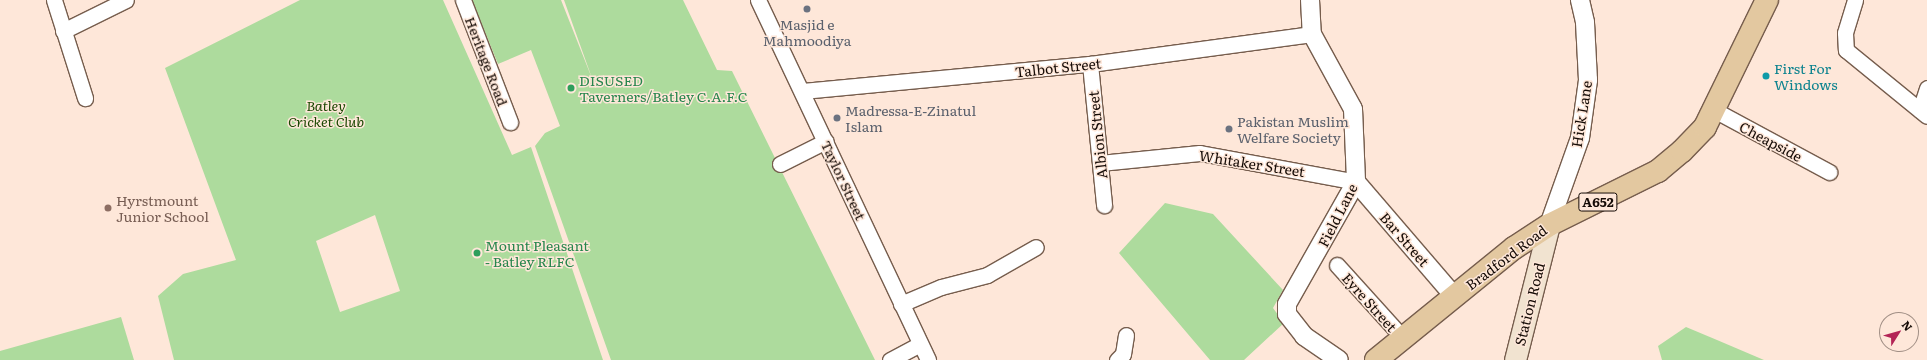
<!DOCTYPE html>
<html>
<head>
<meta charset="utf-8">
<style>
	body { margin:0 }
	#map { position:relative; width:1927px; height:360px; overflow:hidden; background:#fee7d9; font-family:Literata,serif }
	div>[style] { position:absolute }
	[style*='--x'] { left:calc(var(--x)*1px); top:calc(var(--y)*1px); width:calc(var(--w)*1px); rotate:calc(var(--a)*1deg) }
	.green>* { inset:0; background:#addb9d }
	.roads { filter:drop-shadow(1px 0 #765d4d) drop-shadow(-1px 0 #765d4d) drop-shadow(0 1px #765d4d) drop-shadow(0 -1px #765d4d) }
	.minor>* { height:15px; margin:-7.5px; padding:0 7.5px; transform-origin:7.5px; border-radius:7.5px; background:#fff }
	.tertiary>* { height:18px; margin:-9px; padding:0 9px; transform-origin:9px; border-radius:9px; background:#fff }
	.secondary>* { height:21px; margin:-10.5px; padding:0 10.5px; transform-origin:10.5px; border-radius:10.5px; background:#f1e3d0 }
	.primary>* { height:22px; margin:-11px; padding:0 11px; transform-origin:11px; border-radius:11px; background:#e3c8a0 }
	.dots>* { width:11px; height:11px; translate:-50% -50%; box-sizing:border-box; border:2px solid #fee7d9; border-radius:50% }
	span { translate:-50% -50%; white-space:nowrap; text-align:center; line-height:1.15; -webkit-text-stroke:3px #fee7d9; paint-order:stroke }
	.shield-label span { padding:1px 3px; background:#fee7d9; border:1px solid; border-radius:3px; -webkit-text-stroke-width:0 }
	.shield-label { font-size:13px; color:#150b06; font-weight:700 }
	.worship-label { font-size:14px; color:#5b616d }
	.left { translate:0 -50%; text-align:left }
	.street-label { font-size:14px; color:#150b06 }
	.culture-label { font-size:14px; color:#0d838f }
	.leisure-label { font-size:14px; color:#27864d }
	.park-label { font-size:14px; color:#1a4701; font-style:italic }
	.education-label { font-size:14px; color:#785e54 }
	.north { position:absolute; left:1879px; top:312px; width:40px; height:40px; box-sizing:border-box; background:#fee7d9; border:1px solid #a18f85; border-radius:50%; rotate:53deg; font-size:11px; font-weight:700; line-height:16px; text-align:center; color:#150b06 }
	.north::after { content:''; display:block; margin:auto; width:14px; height:18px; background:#b32456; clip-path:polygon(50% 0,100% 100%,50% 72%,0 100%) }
</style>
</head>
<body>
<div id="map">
	<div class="green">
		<div style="clip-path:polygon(evenodd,300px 0,443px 0,512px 155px,531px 147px,603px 360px,174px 360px,158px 296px,183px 274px,236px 260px,165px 68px,300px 0,375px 215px,400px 291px,340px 312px,316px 241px,375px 215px)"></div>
		<div style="clip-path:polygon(472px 0,561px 0,593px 81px,564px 0,683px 0,717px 70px,732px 71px,875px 360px,611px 360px,535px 146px,545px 133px,560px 126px,531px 50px,498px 64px)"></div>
		<div style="clip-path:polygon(1165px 203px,1213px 214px,1283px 290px,1273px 308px,1284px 323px,1244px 360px,1210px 360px,1119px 253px)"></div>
		<div style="clip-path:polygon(121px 317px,134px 360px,0 360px,0 351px)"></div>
		<div style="clip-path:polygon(1686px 327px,1717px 340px,1764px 360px,1662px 360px,1658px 346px)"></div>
	</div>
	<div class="roads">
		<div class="minor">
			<div style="--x:54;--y:0;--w:103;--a:72.4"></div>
			<div style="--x:463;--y:0;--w:131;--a:68.9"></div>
			<div style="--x:758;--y:0;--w:398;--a:64.7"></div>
			<div style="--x:1855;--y:0;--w:34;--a:107"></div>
			<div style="--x:1845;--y:33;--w:17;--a:87"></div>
			<div style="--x:1846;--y:50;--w:104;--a:39.2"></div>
			<div style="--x:63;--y:31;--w:70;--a:-26.2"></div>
			<div style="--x:1090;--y:64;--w:142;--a:84.3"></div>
			<div style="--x:802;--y:91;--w:289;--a:-5.4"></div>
			<div style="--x:1090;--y:64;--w:224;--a:-7.7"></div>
			<div style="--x:1714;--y:110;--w:131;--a:28.3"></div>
			<div style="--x:1920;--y:110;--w:23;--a:-72"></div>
			<div style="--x:1100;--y:163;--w:100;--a:-5.7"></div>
			<div style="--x:1200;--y:153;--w:159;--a:10.5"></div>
			<div style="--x:780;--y:164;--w:51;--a:-26.6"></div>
			<div style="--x:1337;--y:265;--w:98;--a:47.9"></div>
			<div style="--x:901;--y:304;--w:43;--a:-23"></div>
			<div style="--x:941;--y:287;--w:48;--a:-14.6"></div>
			<div style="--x:987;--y:275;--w:56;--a:-29.7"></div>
			<div style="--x:890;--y:360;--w:34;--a:-28"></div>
			<div style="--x:1117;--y:360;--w:8;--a:-45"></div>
			<div style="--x:1123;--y:354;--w:19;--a:-81"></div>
		</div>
		<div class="tertiary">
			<div style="--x:1310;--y:0;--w:34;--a:87"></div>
			<div style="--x:1312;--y:34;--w:85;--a:61.3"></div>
			<div style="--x:1353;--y:109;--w:73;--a:87.6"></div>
			<div style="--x:1356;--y:182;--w:140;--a:119.5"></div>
			<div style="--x:1287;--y:304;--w:10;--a:90"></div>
			<div style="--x:1287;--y:314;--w:28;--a:52"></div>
			<div style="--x:1304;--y:336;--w:42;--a:34.4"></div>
			<div style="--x:1356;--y:182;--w:150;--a:49.3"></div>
			<div style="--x:1549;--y:225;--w:92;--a:-70.4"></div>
			<div style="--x:1580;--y:138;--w:59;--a:-82.1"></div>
			<div style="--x:1588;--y:80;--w:58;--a:-93"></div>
			<div style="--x:1585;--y:22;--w:23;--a:-103"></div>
		</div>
		<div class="secondary">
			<div style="--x:1515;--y:360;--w:139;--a:-75.9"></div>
		</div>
		<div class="primary">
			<div style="--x:1376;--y:360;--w:178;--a:-39.1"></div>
			<div style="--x:1514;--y:248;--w:42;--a:-33.3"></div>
			<div style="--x:1549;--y:225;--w:122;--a:-26.4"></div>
			<div style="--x:1658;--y:171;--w:31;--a:-40"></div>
			<div style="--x:1682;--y:151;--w:33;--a:-46"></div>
			<div style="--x:1705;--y:127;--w:141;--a:-64"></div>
		</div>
	</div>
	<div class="dots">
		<div style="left:807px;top:9px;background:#6b7280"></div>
		<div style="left:1766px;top:76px;background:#0f9aa8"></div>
		<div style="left:571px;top:88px;background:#2e9e5b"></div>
		<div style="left:837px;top:118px;background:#6b7280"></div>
		<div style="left:1229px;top:129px;background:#6b7280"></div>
		<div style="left:108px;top:208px;background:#8d6e63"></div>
		<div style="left:477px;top:253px;background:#2e9e5b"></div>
	</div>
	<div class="shield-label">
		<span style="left:1598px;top:202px">A652</span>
	</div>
	<div class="worship-label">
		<span style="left:807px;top:32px">Masjid e<br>Mahmoodiya</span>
		<span class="left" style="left:845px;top:118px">Madressa-E-Zinatul<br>Islam</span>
		<span class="left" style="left:1237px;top:129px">Pakistan Muslim<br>Welfare Society</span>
	</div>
	<div class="street-label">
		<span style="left:487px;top:61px;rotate:69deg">Heritage Road</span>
		<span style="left:1058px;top:67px;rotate:-6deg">Talbot Street</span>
		<span style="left:1581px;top:114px;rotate:-81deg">Hick Lane</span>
		<span style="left:1097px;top:135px;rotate:-96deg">Albion Street</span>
		<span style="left:1771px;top:141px;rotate:28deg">Cheapside</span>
		<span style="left:1252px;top:163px;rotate:9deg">Whitaker Street</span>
		<span style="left:844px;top:180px;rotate:65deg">Taylor Street</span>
		<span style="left:1337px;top:215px;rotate:-63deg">Field Lane</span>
		<span style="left:1405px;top:239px;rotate:49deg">Bar Street</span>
		<span style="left:1506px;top:257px;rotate:-37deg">Bradford Road</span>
		<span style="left:1370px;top:302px;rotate:48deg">Eyre Street</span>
		<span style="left:1529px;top:304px;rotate:-76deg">Station Road</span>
	</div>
	<div class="culture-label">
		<span class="left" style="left:1774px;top:76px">First For<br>Windows</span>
	</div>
	<div class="leisure-label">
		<span class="left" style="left:579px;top:88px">DISUSED<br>Taverners/Batley C.A.F.C</span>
		<span class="left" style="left:485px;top:253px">Mount Pleasant<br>- Batley RLFC</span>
	</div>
	<div class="park-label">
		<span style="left:326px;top:113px">Batley<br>Cricket Club</span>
	</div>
	<div class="education-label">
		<span class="left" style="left:116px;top:208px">Hyrstmount<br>Junior School</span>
	</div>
	<div class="north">N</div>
</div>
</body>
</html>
